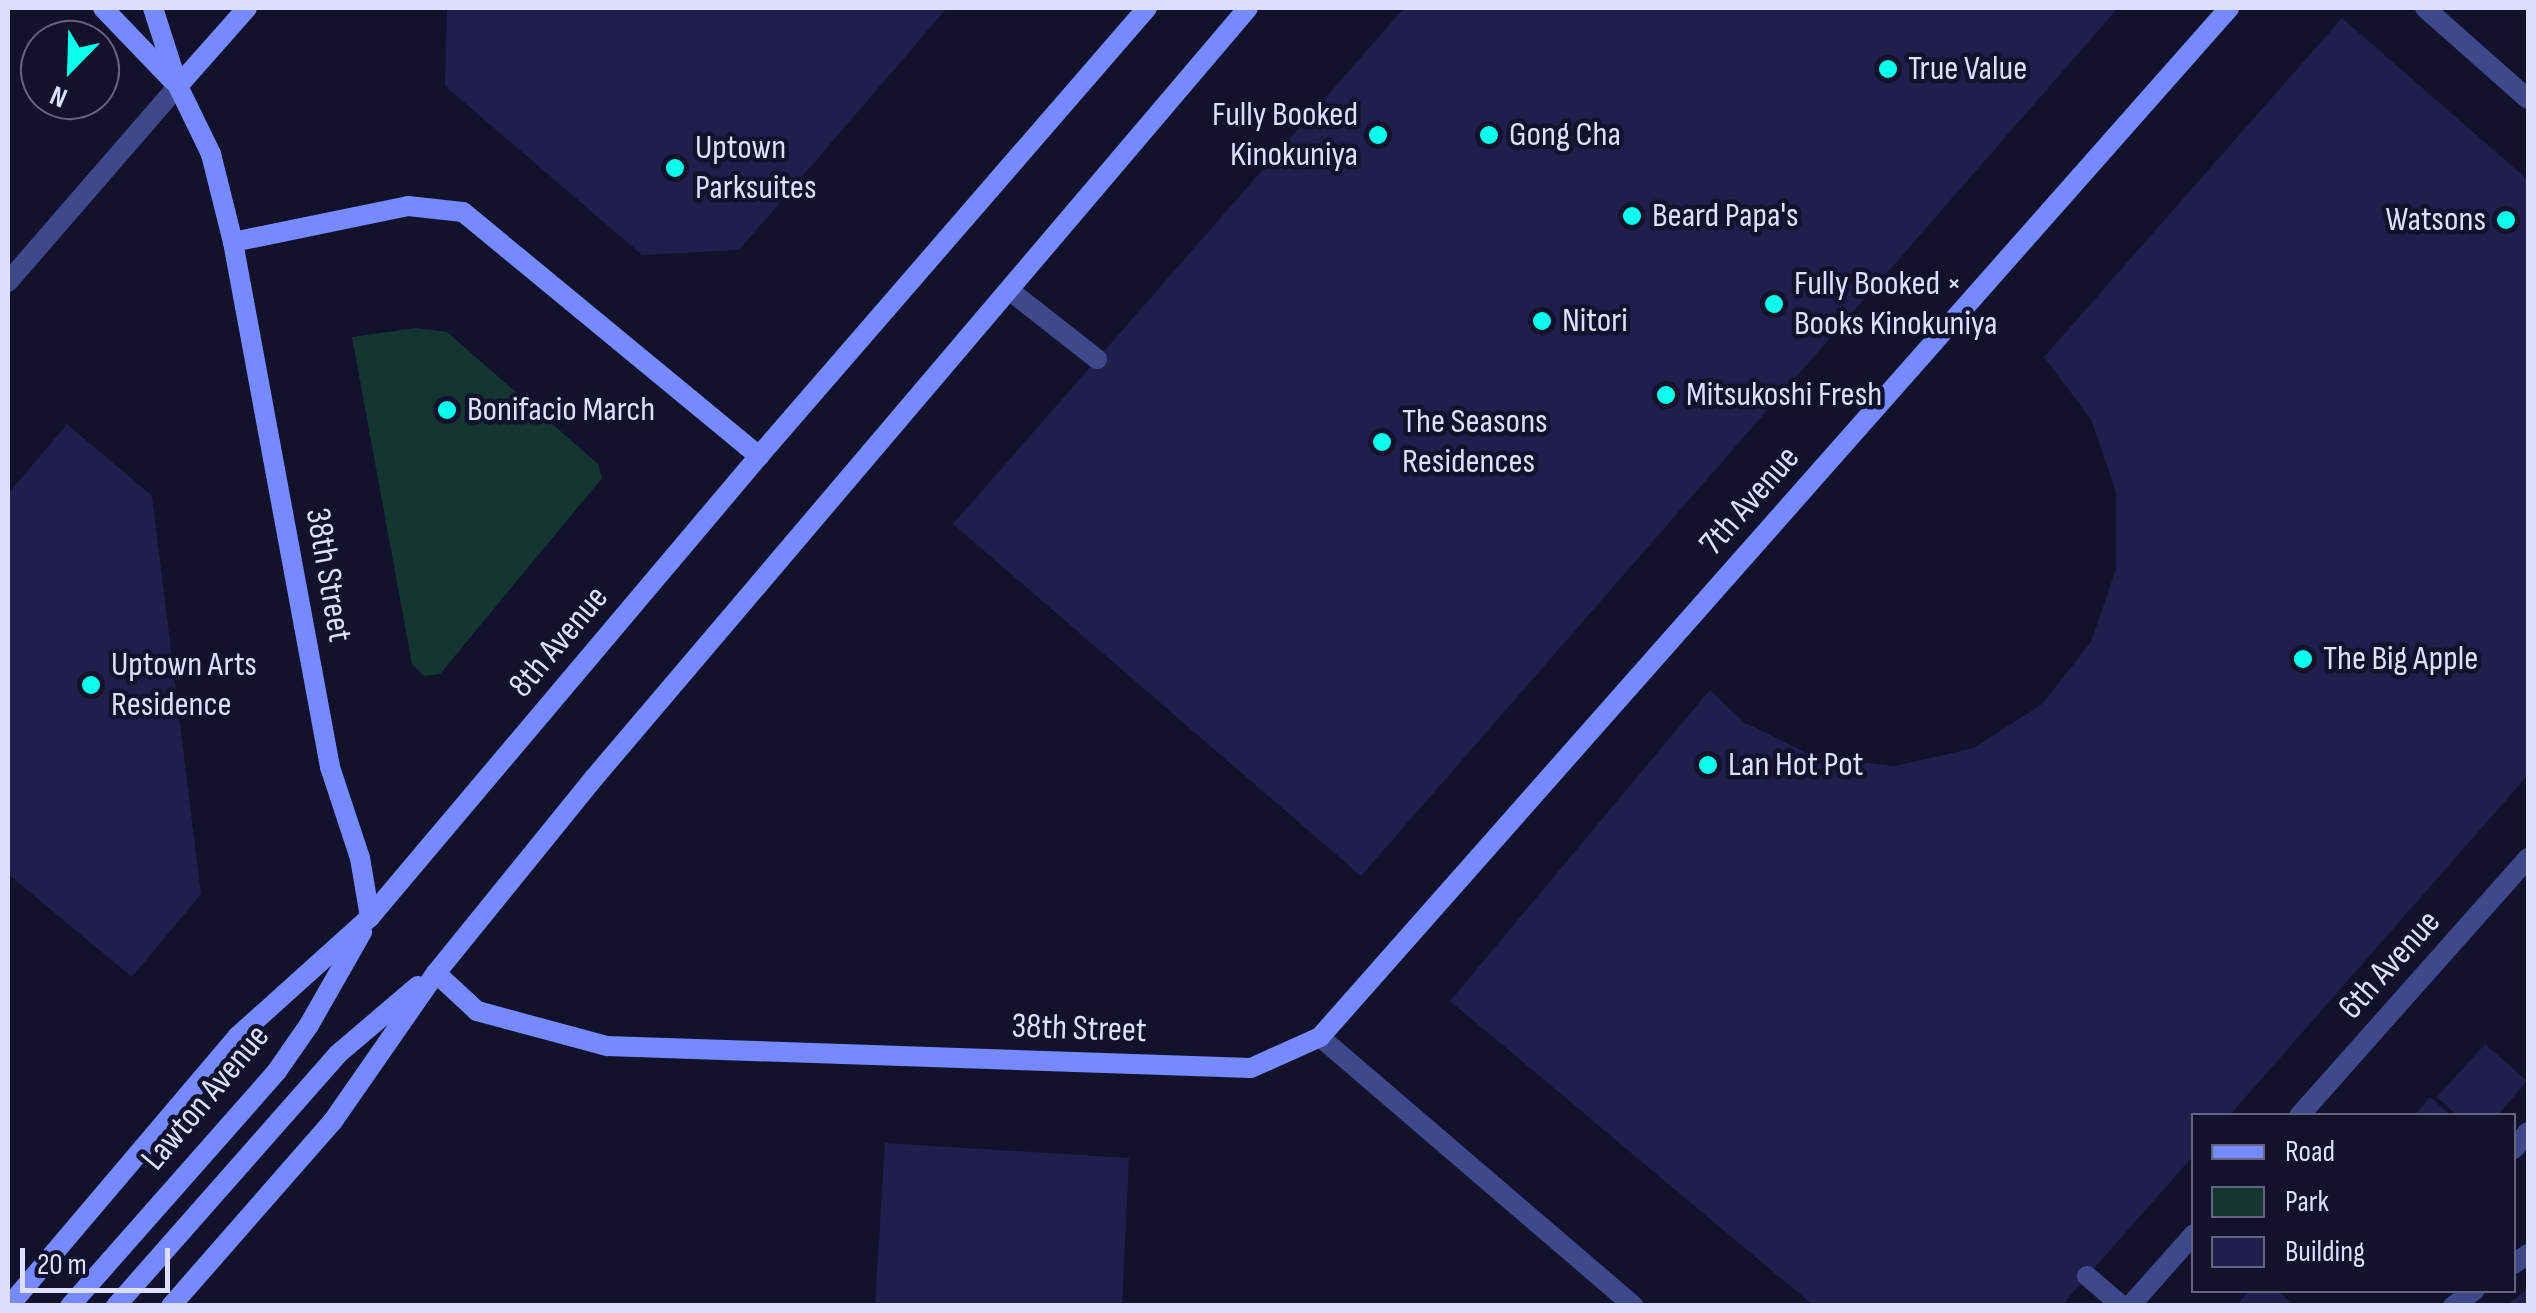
<!DOCTYPE html>
<html>
<head>
<meta charset="utf-8">
<style>
	body { margin:0 }
	#map { position:relative; width:2536px; height:1313px; overflow:hidden; background:#12122c; font-family:"Sofia Sans Condensed",sans-serif }
	div>[style] { position:absolute }
	[style*='--x'] { left:calc(var(--x)*1px); top:calc(var(--y)*1px); width:calc(var(--w)*1px); rotate:calc(var(--a)*1deg) }
	.green>* { inset:0; background:#153630 }
	.building>* { inset:0; background:#201e4d }
	.lane>* { height:20px; margin:-10px; padding:0 10px; transform-origin:10px; border-radius:10px; background:#3e488b }
	.street>* { height:20px; margin:-10px; padding:0 10px; transform-origin:10px; border-radius:10px; background:#3e488b }
	.secondary>* { height:20px; margin:-10px; padding:0 10px; transform-origin:10px; border-radius:10px; background:#7689fe }
	.dots>* { width:28px; height:28px; translate:-50% -50%; box-sizing:border-box; border:5px solid #12122c; border-radius:50% }
	span { translate:-50% -50%; white-space:nowrap; text-align:center; line-height:1.15; -webkit-text-stroke:9px #12122c; paint-order:stroke }
	.poi-label { font-size:35px; color:#dedfff }
	.left { translate:0 -50%; text-align:left }
	.right { translate:-100% -50%; text-align:right }
	.street-label { font-size:35px; color:#dedfff }
	.frame { position:absolute; inset:0; border:10px solid #dedfff; pointer-events:none }
	.legend { position:absolute; left:2191px; top:1113px; width:325px; height:180px; box-sizing:border-box; background:#12122c; border:2px solid #646480; margin:0; padding:12px 18px; list-style:none; font-size:30px; color:#dedfff }
	.legend li { display:flex; align-items:center; gap:20px; height:50px }
	.legend b { width:50px; border:2px solid #646480 }
	.north { position:absolute; left:20px; top:20px; width:100px; height:100px; box-sizing:border-box; background:#12122c; border:2px solid #646480; border-radius:50%; rotate:203deg; font-size:28px; font-weight:700; line-height:40px; text-align:center; color:#dedfff }
	.north::after { content:''; display:block; margin:auto; width:35px; height:45px; background:#0bfdec; clip-path:polygon(50% 0,100% 100%,50% 72%,0 100%) }
	.scale { position:absolute; left:20px; top:1248px; width:150px; height:45px; box-sizing:border-box; border:5px solid #dedfff; border-top:0; padding-left:12px; font-size:30px; line-height:35px; white-space:nowrap; color:#dedfff; -webkit-text-stroke:8px #12122c; paint-order:stroke }
</style>
</head>
<body>
<div id="map">
	<div class="green">
		<div style="clip-path:polygon(416px 328px,447px 332px,598px 464px,602px 478px,440px 674px,424px 676px,412px 664px,352px 337px)"></div>
	</div>
	<div class="building">
		<div style="clip-path:polygon(447px 8px,947px 8px,739px 250px,642px 255px,445px 86px)"></div>
		<div style="clip-path:polygon(1404px 8px,2118px 8px,1361px 876px,953px 524px)"></div>
		<div style="clip-path:polygon(2342px 18px,2528px 180px,2528px 775px,2229px 1116px,2194px 1116px,2194px 1155px,2061px 1306px,1814px 1306px,1450px 1001px,1710px 690px,1743px 722px,1815px 757px,1895px 766px,1974px 748px,2042px 704px,2091px 642px,2116px 569px,2116px 492px,2091px 419px,2044px 357px)"></div>
		<div style="clip-path:polygon(67px 424px,152px 496px,201px 894px,132px 977px,8px 874px,8px 494px)"></div>
		<div style="clip-path:polygon(2485px 1044px,2527px 1081px,2497px 1116px,2458px 1116px,2437px 1097px)"></div>
		<div style="clip-path:polygon(2430px 1097px,2452px 1116px,2414px 1116px)"></div>
		<div style="clip-path:polygon(885px 1143px,1129px 1158px,1122px 1306px,875px 1306px)"></div>
		<div style="clip-path:polygon(2528px 1289px,2528px 1306px,2505px 1306px)"></div>
		<div style="clip-path:polygon(2249px 1290px,2277px 1290px,2294px 1306px,2236px 1306px)"></div>
	</div>
	<div class="lane">
		<div style="--x:1009;--y:290;--w:112;--a:38.1"></div>
		<div style="--x:2087;--y:1276;--w:46;--a:40.6"></div>
	</div>
	<div class="street">
		<div style="--x:2425;--y:8;--w:137;--a:41.5"></div>
		<div style="--x:8;--y:282;--w:259;--a:-49.1"></div>
		<div style="--x:1320;--y:1037;--w:413;--a:40.6"></div>
		<div style="--x:2299;--y:1116;--w:345;--a:-48.4"></div>
		<div style="--x:2514;--y:1149;--w:22;--a:-51"></div>
		<div style="--x:2514;--y:1264;--w:17;--a:-36"></div>
		<div style="--x:2130;--y:1306;--w:96;--a:-48.4"></div>
		<div style="--x:2453;--y:1306;--w:27;--a:-36"></div>
	</div>
	<div class="secondary">
		<div style="--x:103;--y:8;--w:101;--a:46.2"></div>
		<div style="--x:153;--y:8;--w:82;--a:72.2"></div>
		<div style="--x:178;--y:86;--w:76;--a:64.1"></div>
		<div style="--x:211;--y:154;--w:91;--a:76"></div>
		<div style="--x:233;--y:242;--w:534;--a:79.53"></div>
		<div style="--x:330;--y:767;--w:96;--a:71.8"></div>
		<div style="--x:360;--y:858;--w:60;--a:80.4"></div>
		<div style="--x:178;--y:86;--w:104;--a:-48.5"></div>
		<div style="--x:233;--y:242;--w:179;--a:-11.6"></div>
		<div style="--x:408;--y:206;--w:55;--a:6.2"></div>
		<div style="--x:463;--y:212;--w:384;--a:39.5"></div>
		<div style="--x:436;--y:973;--w:56;--a:42.8"></div>
		<div style="--x:477;--y:1011;--w:135;--a:15.1"></div>
		<div style="--x:607;--y:1046;--w:644;--a:1.96"></div>
		<div style="--x:1251;--y:1068;--w:76;--a:-24.2"></div>
		<div style="--x:1320;--y:1037;--w:1373;--a:-48.54"></div>
		<div style="--x:9;--y:1306;--w:354;--a:-49.7"></div>
		<div style="--x:238;--y:1036;--w:178;--a:-42"></div>
		<div style="--x:370;--y:917;--w:603;--a:-49.84"></div>
		<div style="--x:759;--y:456;--w:593;--a:-49.11"></div>
		<div style="--x:70;--y:1306;--w:313;--a:-48.6"></div>
		<div style="--x:277;--y:1071;--w:56;--a:-55.2"></div>
		<div style="--x:309;--y:1025;--w:107;--a:-60.3"></div>
		<div style="--x:116;--y:1306;--w:336;--a:-48.6"></div>
		<div style="--x:338;--y:1054;--w:105;--a:-40.4"></div>
		<div style="--x:171;--y:1306;--w:246;--a:-48.8"></div>
		<div style="--x:333;--y:1121;--w:180;--a:-55.2"></div>
		<div style="--x:436;--y:973;--w:251;--a:-51"></div>
		<div style="--x:594;--y:778;--w:1010;--a:-49.66"></div>
	</div>
	<div class="dots">
		<div style="left:1888px;top:69px;background:#0bfdec"></div>
		<div style="left:1378px;top:135px;background:#0bfdec"></div>
		<div style="left:1489px;top:135px;background:#0bfdec"></div>
		<div style="left:675px;top:168px;background:#0bfdec"></div>
		<div style="left:1632px;top:216px;background:#0bfdec"></div>
		<div style="left:2506px;top:220px;background:#0bfdec"></div>
		<div style="left:1774px;top:304px;background:#0bfdec"></div>
		<div style="left:1542px;top:321px;background:#0bfdec"></div>
		<div style="left:1666px;top:395px;background:#0bfdec"></div>
		<div style="left:447px;top:410px;background:#0bfdec"></div>
		<div style="left:1382px;top:442px;background:#0bfdec"></div>
		<div style="left:2303px;top:659px;background:#0bfdec"></div>
		<div style="left:91px;top:685px;background:#0bfdec"></div>
		<div style="left:1708px;top:765px;background:#0bfdec"></div>
	</div>
	<div class="poi-label">
		<span class="left" style="left:1908px;top:69px">True Value</span>
		<span class="right" style="left:1358px;top:135px">Fully Booked<br>Kinokuniya</span>
		<span class="left" style="left:1509px;top:135px">Gong Cha</span>
		<span class="left" style="left:695px;top:168px">Uptown<br>Parksuites</span>
		<span class="left" style="left:1652px;top:216px">Beard Papa's</span>
		<span class="right" style="left:2486px;top:220px">Watsons</span>
		<span class="left" style="left:1794px;top:304px">Fully Booked ×<br>Books Kinokuniya</span>
		<span class="left" style="left:1562px;top:321px">Nitori</span>
		<span class="left" style="left:1686px;top:395px">Mitsukoshi Fresh</span>
		<span class="left" style="left:467px;top:410px">Bonifacio March</span>
		<span class="left" style="left:1402px;top:442px">The Seasons<br>Residences</span>
		<span class="left" style="left:2323px;top:659px">The Big Apple</span>
		<span class="left" style="left:111px;top:685px">Uptown Arts<br>Residence</span>
		<span class="left" style="left:1728px;top:765px">Lan Hot Pot</span>
	</div>
	<div class="street-label">
		<span style="left:1750px;top:501px;rotate:-49deg">7th Avenue</span>
		<span style="left:328px;top:575px;rotate:80deg">38th Street</span>
		<span style="left:559px;top:642px;rotate:-50deg">8th Avenue</span>
		<span style="left:2390px;top:965px;rotate:-48deg">6th Avenue</span>
		<span style="left:1079px;top:1029px;rotate:2deg">38th Street</span>
		<span style="left:206px;top:1098px;rotate:-50deg">Lawton Avenue</span>
	</div>
	<div class="frame"></div>
	<ul class="legend">
	<li><b style="height:12px;background:#7689fe"></b>Road</li>
	<li><b style="height:28px;background:#153630"></b>Park</li>
	<li><b style="height:28px;background:#201e4d"></b>Building</li>
	</ul>
	<div class="north">N</div>
	<div class="scale">20 m</div>
</div>
</body>
</html>
